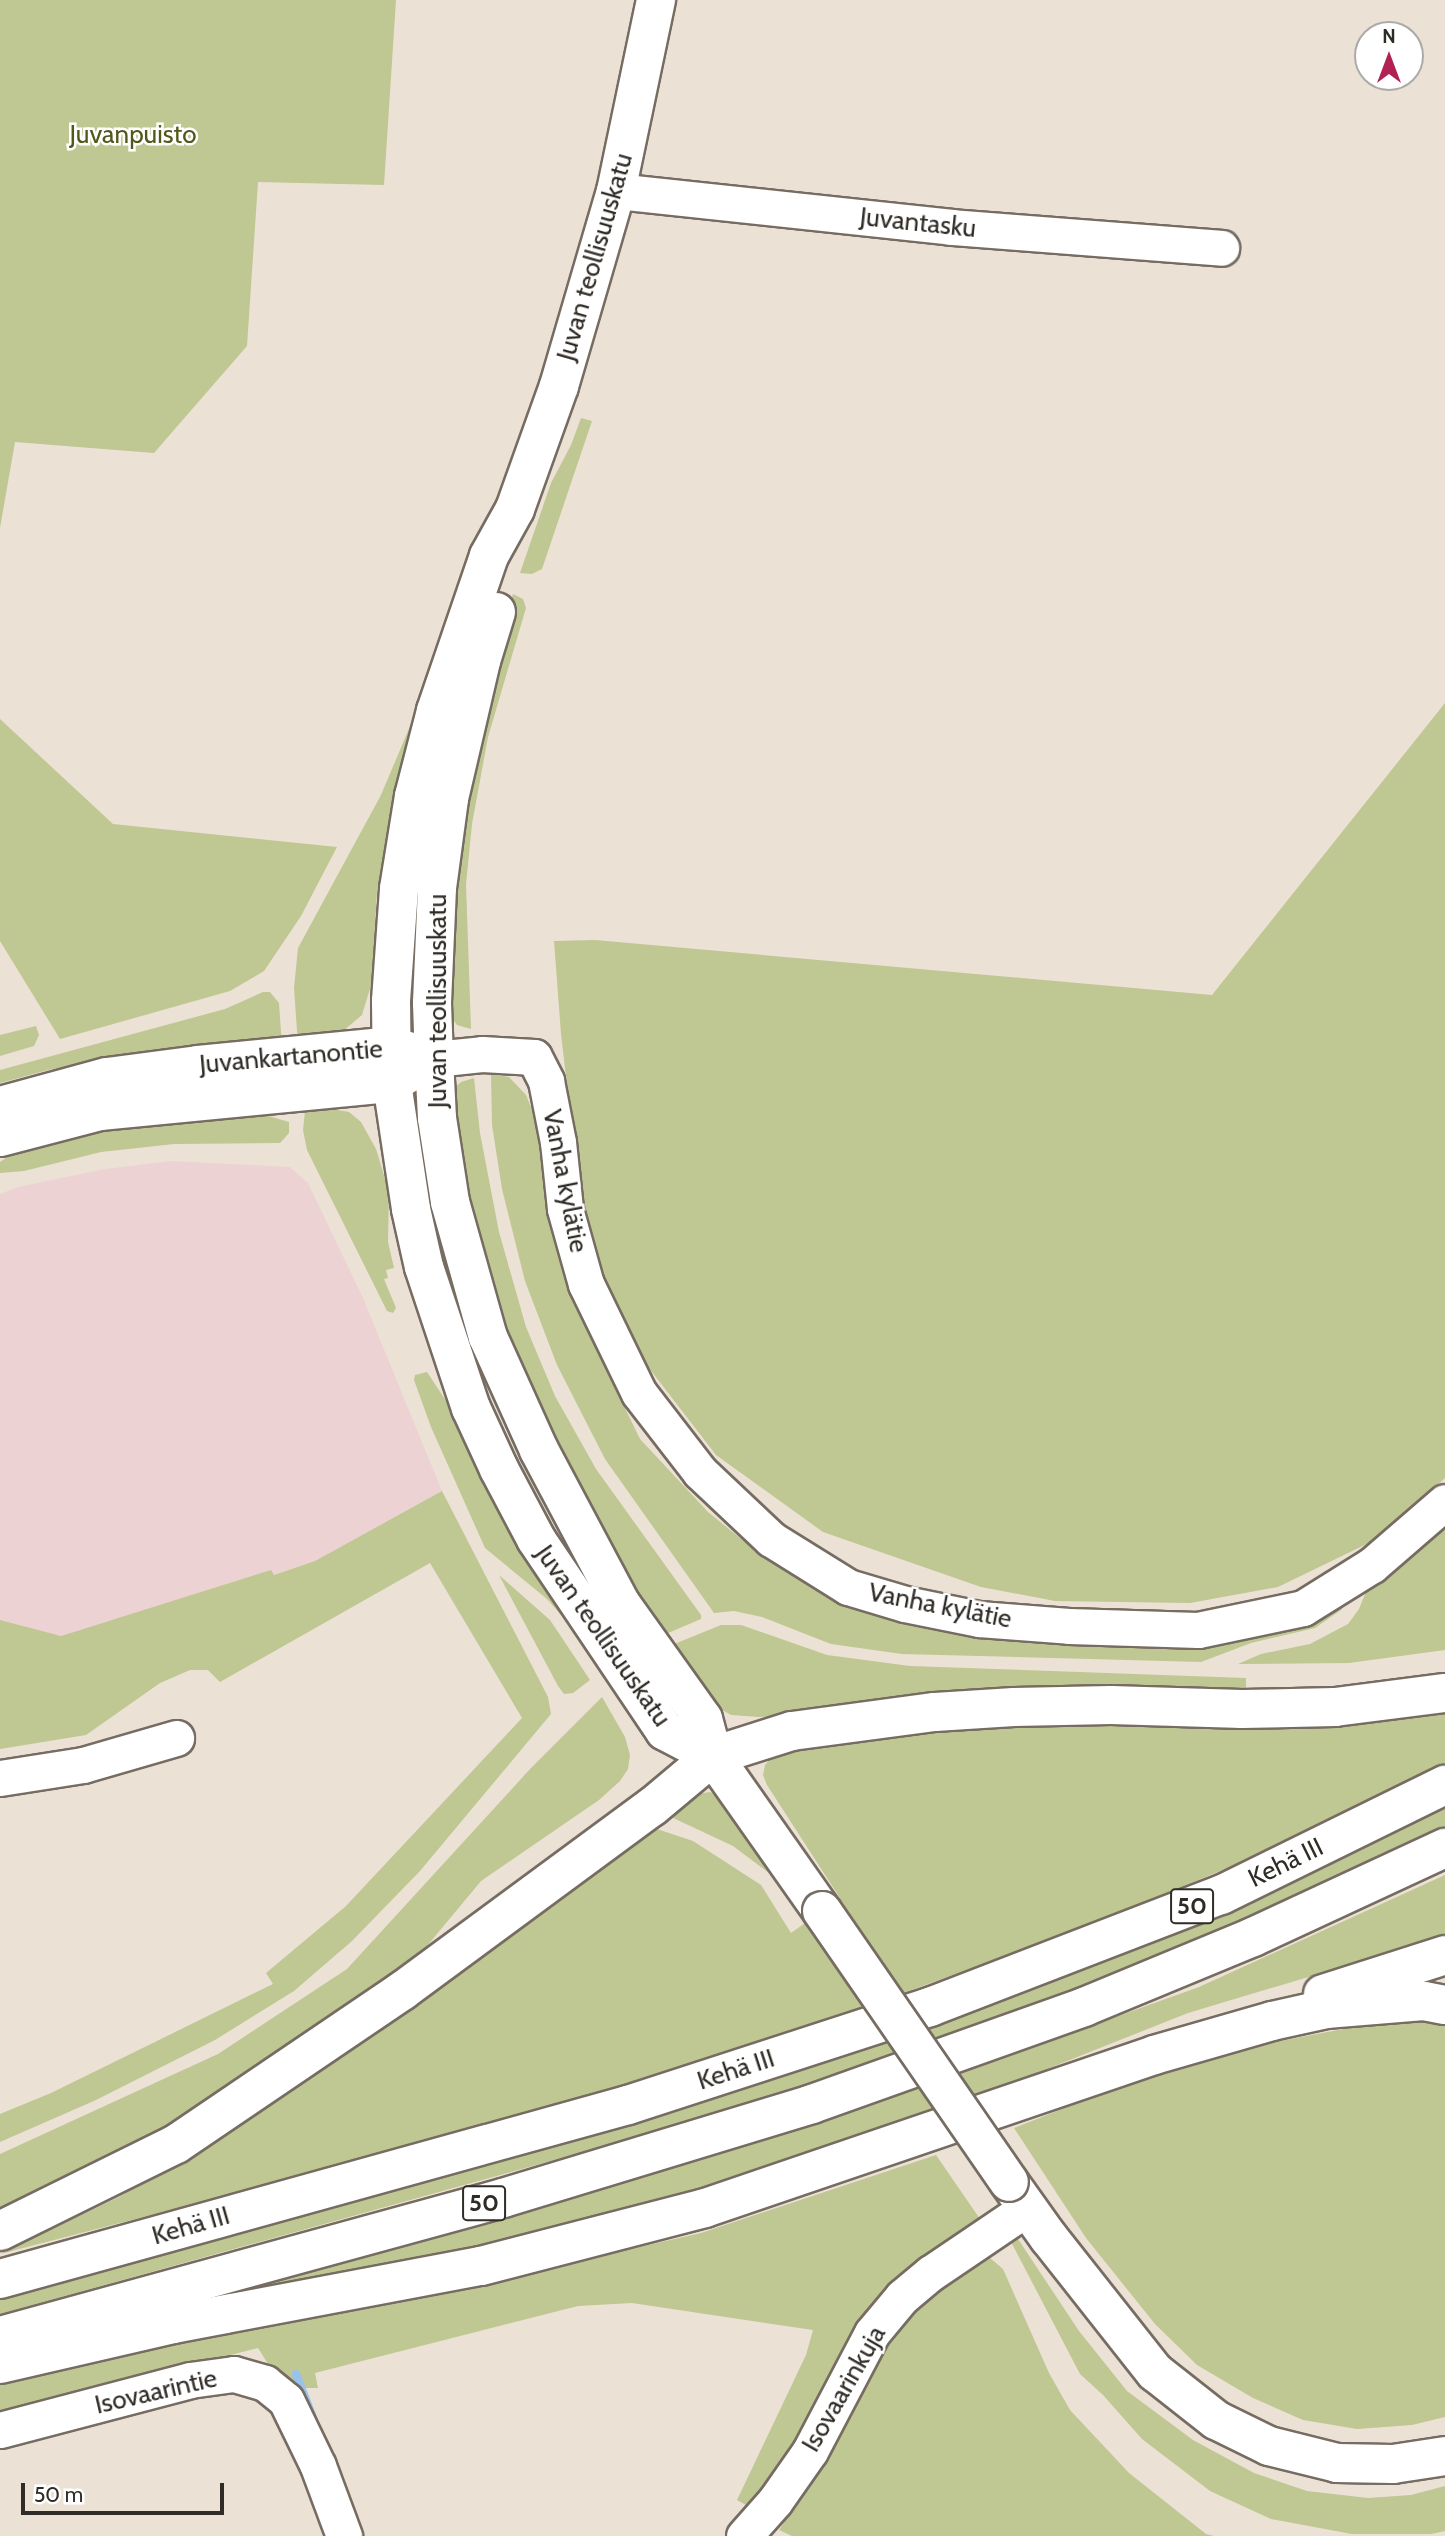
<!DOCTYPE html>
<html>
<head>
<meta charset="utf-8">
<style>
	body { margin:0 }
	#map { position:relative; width:1445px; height:2536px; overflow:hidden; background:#ece1d5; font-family:Cabin,sans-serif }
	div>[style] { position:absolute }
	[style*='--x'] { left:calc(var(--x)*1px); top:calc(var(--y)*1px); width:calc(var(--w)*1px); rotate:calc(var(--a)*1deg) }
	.commercial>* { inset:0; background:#edd2d4 }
	.green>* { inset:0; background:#bfc792 }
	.stream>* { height:8px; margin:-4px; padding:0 4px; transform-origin:4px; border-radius:4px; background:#98c2ed }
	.roads { filter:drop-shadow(2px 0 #766c62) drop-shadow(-2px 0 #766c62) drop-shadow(0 2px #766c62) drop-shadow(0 -2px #766c62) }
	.minor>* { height:35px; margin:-17.5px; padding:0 17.5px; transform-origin:17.5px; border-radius:17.5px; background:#fff }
	.major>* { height:38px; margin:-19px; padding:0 19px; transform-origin:19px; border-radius:19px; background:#fff }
	.highway>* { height:38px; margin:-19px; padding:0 19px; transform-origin:19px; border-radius:19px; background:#fff }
	.bridges { filter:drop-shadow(2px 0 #766c62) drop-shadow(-2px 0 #766c62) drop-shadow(0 2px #766c62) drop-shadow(0 -2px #766c62) }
	.highway-bridge>* { height:38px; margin:-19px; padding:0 19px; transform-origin:19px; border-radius:19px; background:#fff }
	span { translate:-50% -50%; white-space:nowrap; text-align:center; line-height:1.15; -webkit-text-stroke:5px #fff; paint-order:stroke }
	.shield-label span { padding:2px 5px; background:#fff; border:2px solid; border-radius:5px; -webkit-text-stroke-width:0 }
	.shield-label { font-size:24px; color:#2f2b26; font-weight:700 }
	.park-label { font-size:26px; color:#51581a }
	.street-label { font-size:26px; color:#2f2b26 }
	.north { position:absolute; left:1354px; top:21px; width:70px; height:70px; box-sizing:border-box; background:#fff; border:2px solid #acaaa8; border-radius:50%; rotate:0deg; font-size:19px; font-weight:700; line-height:28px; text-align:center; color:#2f2b26 }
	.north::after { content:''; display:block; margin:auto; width:24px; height:32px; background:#b12154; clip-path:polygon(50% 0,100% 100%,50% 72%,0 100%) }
	.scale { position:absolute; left:21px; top:2483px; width:203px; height:32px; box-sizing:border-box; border:4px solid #2f2b26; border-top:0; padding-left:9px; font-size:21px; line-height:24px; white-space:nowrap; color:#2f2b26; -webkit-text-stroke:5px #fff; paint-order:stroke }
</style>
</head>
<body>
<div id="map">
	<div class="commercial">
		<div style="clip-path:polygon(170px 1161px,290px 1167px,308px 1183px,363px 1298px,442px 1491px,315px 1561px,273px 1575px,271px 1571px,61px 1636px,4px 1624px,0 1620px,0 1194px,18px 1187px,105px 1169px)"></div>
	</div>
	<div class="green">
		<div style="clip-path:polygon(0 0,396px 0,384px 185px,258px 182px,247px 346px,154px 453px,15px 442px,0 528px)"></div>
		<div style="clip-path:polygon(581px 418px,592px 421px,542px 569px,532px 574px,520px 573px,551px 483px,571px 445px)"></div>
		<div style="clip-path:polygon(513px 594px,523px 599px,526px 608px,488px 737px,472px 824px,466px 884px,471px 1029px,457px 1025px,448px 1012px,444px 969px,482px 701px)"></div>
		<div style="clip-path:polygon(435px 667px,377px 891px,372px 982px,362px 1015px,343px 1031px,298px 1045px,294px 988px,298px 948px,381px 795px)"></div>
		<div style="clip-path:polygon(1445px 703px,1445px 1478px,1381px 1537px,1278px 1587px,1190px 1603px,1055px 1601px,981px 1587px,823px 1532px,716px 1455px,642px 1359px,598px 1264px,579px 1188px,561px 1034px,554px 941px,595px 940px,1212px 995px)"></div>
		<div style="clip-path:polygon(0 719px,113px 824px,337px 847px,301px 916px,264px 971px,230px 991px,60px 1039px,0 941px)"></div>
		<div style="clip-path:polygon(263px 992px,270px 992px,279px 1003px,282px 1046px,52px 1069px,0 1083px,0 1070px,225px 1009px)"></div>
		<div style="clip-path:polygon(36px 1026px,39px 1035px,34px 1046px,0 1056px,0 1035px)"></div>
		<div style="clip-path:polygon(491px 1074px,509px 1077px,526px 1095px,535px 1117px,545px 1190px,564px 1270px,596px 1349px,640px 1439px,708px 1512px,756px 1551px,808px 1582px,1094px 1638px,1355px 1586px,1341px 1610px,1315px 1628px,1251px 1643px,1201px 1662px,902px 1654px,831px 1644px,762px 1617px,734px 1611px,714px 1613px,605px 1459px,557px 1365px,525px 1281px,502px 1189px,492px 1125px)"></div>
		<div style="clip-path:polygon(474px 1078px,480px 1133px,499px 1232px,526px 1327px,555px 1396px,596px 1469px,701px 1615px,701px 1619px,661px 1636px,531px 1415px,467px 1237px,450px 1092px,461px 1082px)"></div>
		<div style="clip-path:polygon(332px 1109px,349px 1112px,361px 1122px,376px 1149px,389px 1192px,388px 1242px,394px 1268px,386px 1270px,388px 1278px,384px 1279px,396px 1308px,393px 1313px,387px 1311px,307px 1150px,303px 1130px,305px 1111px)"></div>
		<div style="clip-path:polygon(255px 1112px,289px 1122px,289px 1133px,280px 1143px,174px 1144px,101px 1152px,24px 1171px,0 1173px,0 1162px,12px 1154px,55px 1139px,144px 1120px)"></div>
		<div style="clip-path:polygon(427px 1372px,460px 1422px,571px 1620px,567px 1622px,547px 1599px,485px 1548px,431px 1427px,414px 1380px,415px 1375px)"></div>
		<div style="clip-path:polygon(442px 1491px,548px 1697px,551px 1714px,420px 1871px,352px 1941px,294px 1991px,215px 2040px,96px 2100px,0 2142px,0 2114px,51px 2093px,273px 1984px,266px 1973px,346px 1906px,522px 1718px,430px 1563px,220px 1682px,208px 1670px,190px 1670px,160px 1683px,86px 1735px,0 1749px,0 1620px,61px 1636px,271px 1570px,274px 1575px,315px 1561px)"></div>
		<div style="clip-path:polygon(1445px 1522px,1445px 1650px,1349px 1663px,1238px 1664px,1261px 1654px,1310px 1644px,1348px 1624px,1359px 1609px,1374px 1572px)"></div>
		<div style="clip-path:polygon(499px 1575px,550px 1620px,590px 1680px,573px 1693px,564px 1694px,558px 1686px)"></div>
		<div style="clip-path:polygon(721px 1625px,741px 1625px,827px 1655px,910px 1666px,1246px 1678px,1246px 1698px,759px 1717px,731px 1715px,710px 1703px,667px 1647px)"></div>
		<div style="clip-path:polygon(602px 1697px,625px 1737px,630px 1755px,628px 1769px,620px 1781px,599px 1800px,481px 1881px,417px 1958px,265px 2068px,153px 2136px,0 2213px,0 2154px,218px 2054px,347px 1969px,531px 1768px)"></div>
		<div style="clip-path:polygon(1445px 1708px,1445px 1763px,1259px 1855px,1071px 1932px,782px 2037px,518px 2120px,0 2254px,119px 2197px,188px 2156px,645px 1825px,693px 1841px,761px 1885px,791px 1933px,840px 1898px,767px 1785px,763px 1775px,765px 1765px,776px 1753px,860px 1730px)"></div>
		<div style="clip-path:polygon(710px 1792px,724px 1800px,773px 1876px,733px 1846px,671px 1817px,665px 1809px,685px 1796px)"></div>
		<div style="clip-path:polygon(1445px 1808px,1445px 1826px,1245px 1919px,1033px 2005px,825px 2079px,601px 2147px,0 2314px,0 2298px,596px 2134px,820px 2064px,1027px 1992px,1240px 1905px)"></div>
		<div style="clip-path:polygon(1445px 1875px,1445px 1936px,1188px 2013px,893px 2130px,769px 2172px,592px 2222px,377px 2270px,202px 2302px,481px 2226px,827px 2121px,1199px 1987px)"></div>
		<div style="clip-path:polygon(1436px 2020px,1445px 2021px,1445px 2417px,1412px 2425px,1357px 2429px,1303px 2420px,1253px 2398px,1197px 2365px,1155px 2324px,1086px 2238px,1014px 2128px,1125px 2084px,1243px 2048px,1375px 2023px)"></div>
		<div style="clip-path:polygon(936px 2155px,980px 2219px,809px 2424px,753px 2509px,737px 2500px,806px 2355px,813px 2330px,632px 2303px,578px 2306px,315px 2373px,318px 2388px,299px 2388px,270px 2367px,258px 2348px,0 2413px,0 2384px,247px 2329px,507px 2277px,701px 2233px)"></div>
		<div style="clip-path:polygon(1009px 2238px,1018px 2239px,1079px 2331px,1127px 2391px,1193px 2440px,1254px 2473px,1307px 2491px,1368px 2498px,1411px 2495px,1445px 2486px,1445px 2531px,1431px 2534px,1352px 2534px,1271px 2519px,1210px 2491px,1142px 2439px,1103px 2395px,1080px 2374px)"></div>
		<div style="clip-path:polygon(983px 2252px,1003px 2269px,1049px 2373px,1070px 2410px,1129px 2473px,1206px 2534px,1214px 2536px,792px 2536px,779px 2530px,810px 2484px,865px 2376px,915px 2313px)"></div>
	</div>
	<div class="stream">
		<div style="--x:296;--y:2374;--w:49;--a:68.6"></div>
	</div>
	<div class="roads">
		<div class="minor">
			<div style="--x:616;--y:191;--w:337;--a:6.1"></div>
			<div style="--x:951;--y:227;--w:271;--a:4.4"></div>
			<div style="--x:434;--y:1059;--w:48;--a:-5.9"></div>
			<div style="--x:482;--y:1054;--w:52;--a:3.3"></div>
			<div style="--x:534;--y:1057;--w:27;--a:63"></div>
			<div style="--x:546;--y:1081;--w:62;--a:78.9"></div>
			<div style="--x:558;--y:1142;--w:67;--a:84"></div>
			<div style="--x:565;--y:1209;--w:78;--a:74.4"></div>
			<div style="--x:586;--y:1284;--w:121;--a:64.1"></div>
			<div style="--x:639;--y:1393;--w:100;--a:52.3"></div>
			<div style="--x:700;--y:1472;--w:98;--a:43.3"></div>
			<div style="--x:771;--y:1539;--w:91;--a:31.9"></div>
			<div style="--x:848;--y:1587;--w:59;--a:16.6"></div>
			<div style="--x:905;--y:1604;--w:76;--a:11.5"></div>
			<div style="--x:979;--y:1619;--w:90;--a:4.4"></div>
			<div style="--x:1069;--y:1626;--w:129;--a:1.8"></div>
			<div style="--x:1198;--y:1630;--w:107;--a:-11.8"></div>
			<div style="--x:1303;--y:1608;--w:81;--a:-31.9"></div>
			<div style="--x:1372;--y:1565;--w:96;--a:-40.8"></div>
			<div style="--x:0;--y:1778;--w:84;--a:-8.9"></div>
			<div style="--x:83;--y:1765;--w:97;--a:-16.2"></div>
			<div style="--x:0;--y:2430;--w:196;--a:-14.7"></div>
			<div style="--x:190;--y:2380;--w:44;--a:-7.8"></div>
			<div style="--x:234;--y:2374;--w:32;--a:16"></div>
			<div style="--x:265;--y:2383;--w:27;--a:39"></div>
			<div style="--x:286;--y:2400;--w:73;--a:64.1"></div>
			<div style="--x:318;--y:2466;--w:75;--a:69.6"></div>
			<div style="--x:744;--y:2536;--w:47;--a:-48.5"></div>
			<div style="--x:775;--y:2501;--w:61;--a:-55"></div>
			<div style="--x:810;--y:2451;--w:133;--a:-62.3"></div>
			<div style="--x:872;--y:2333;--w:47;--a:-50.2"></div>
			<div style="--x:902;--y:2297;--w:38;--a:-40"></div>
			<div style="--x:931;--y:2273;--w:116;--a:-34.1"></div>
		</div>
		<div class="major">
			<div style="--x:656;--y:0;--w:195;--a:101.8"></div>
			<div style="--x:616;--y:191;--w:203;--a:106.3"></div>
			<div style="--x:559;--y:386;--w:131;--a:109.7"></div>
			<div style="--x:515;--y:509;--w:54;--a:119"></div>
			<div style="--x:489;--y:556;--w:164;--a:108.9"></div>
			<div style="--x:436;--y:711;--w:88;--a:104.5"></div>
			<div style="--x:414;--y:796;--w:94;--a:99.2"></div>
			<div style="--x:399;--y:889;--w:112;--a:94.1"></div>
			<div style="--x:391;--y:1001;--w:82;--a:89.3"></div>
			<div style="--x:392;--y:1083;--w:127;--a:81.4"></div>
			<div style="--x:411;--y:1209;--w:59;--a:77.4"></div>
			<div style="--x:424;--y:1267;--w:149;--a:71.6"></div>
			<div style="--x:471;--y:1408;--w:67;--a:65.3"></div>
			<div style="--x:499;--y:1469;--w:79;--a:62.1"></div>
			<div style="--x:536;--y:1539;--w:231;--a:56.1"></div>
			<div style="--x:665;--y:1731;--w:54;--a:27.5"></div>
			<div style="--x:496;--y:612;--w:51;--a:107"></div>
			<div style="--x:481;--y:661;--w:142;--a:103.1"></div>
			<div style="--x:449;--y:799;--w:90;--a:97.7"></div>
			<div style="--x:437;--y:888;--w:115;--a:92.5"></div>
			<div style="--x:432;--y:1003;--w:56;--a:88"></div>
			<div style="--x:434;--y:1059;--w:59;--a:87.1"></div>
			<div style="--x:437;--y:1118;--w:85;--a:81.2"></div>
			<div style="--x:450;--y:1202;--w:140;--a:74.3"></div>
			<div style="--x:488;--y:1337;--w:124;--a:65.7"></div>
			<div style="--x:539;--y:1450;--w:174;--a:62"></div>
			<div style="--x:621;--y:1604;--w:141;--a:54.5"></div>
			<div style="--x:703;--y:1719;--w:38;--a:75"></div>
			<div style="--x:0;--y:1106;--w:111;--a:-15.2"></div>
			<div style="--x:107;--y:1077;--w:92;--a:-7.5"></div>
			<div style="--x:198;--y:1065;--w:194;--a:-5.6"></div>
			<div style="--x:391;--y:1046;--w:25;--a:16"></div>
			<div style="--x:0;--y:1137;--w:103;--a:-14.6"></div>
			<div style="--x:100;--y:1111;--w:293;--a:-5.5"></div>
			<div style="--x:392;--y:1083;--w:26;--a:-31"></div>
		</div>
		<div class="highway">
			<div style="--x:713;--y:1756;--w:189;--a:54.9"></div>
			<div style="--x:1323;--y:1994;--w:128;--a:-17.7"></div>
			<div style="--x:1009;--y:2182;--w:69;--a:54.5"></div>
			<div style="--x:1049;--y:2238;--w:171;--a:51.7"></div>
			<div style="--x:1155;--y:2372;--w:78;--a:38.2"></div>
			<div style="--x:1216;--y:2420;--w:59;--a:26.1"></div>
			<div style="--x:1269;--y:2446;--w:70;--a:14"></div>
			<div style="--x:1337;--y:2463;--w:56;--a:1"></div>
			<div style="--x:1393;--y:2464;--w:53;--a:-8.7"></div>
			<div style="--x:0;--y:2231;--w:196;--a:-26.3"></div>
			<div style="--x:176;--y:2144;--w:273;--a:-34.1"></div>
			<div style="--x:402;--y:1991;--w:310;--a:-36.4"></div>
			<div style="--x:652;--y:1807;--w:80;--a:-39.9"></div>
			<div style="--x:713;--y:1756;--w:83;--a:-17.6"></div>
			<div style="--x:792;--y:1731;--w:144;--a:-7.6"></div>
			<div style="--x:935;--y:1712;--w:79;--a:-3.6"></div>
			<div style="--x:1014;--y:1707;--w:97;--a:-1.2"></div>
			<div style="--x:1111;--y:1705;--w:131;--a:1.7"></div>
			<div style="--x:1242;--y:1709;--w:93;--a:-1.2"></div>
			<div style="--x:1335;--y:1707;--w:111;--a:-7.3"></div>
			<div style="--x:0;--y:2279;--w:652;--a:-15.49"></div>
			<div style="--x:628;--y:2105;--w:318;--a:-18"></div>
			<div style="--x:930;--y:2007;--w:312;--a:-21.1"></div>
			<div style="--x:1221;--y:1895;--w:250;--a:-26.2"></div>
			<div style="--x:0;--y:2336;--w:522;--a:-15.34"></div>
			<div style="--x:503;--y:2198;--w:323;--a:-16.9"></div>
			<div style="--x:812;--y:2104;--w:289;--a:-19.6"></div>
			<div style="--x:1084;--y:2007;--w:183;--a:-22.5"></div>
			<div style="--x:1253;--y:1937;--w:212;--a:-24.9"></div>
			<div style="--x:0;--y:2364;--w:178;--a:-13"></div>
			<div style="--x:173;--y:2324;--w:313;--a:-10.7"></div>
			<div style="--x:481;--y:2266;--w:231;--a:-14.5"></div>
			<div style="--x:705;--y:2208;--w:474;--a:-18.8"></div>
			<div style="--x:1154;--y:2055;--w:123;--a:-16.1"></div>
			<div style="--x:1272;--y:2021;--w:55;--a:-12.5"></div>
			<div style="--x:1326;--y:2009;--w:98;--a:-4.7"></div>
			<div style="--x:1424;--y:2001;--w:21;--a:11"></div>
		</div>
	</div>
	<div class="bridges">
		<div class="highway-bridge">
			<div style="--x:822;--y:1911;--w:329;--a:55.4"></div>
		</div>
	</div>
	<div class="shield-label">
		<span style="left:1192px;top:1906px">50</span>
		<span style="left:484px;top:2203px">50</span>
	</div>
	<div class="park-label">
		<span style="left:133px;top:135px">Juvanpuisto</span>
	</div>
	<div class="street-label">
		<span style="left:918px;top:223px;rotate:6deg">Juvantasku</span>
		<span style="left:595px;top:257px;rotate:-74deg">Juvan teollisuuskatu</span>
		<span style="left:438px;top:1001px;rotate:-90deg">Juvan teollisuuskatu</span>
		<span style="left:291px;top:1057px;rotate:-5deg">Juvankartanontie</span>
		<span style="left:565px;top:1181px;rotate:79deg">Vanha kylätie</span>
		<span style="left:940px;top:1606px;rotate:11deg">Vanha kylätie</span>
		<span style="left:603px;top:1636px;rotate:55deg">Juvan teollisuuskatu</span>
		<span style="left:1286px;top:1863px;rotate:-26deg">Kehä III</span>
		<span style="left:736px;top:2070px;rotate:-18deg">Kehä III</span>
		<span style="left:191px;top:2226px;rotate:-16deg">Kehä III</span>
		<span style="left:844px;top:2389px;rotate:-60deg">Isovaarinkuja</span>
		<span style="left:156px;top:2392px;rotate:-13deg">Isovaarintie</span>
	</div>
	<div class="north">N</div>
	<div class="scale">50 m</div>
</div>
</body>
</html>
